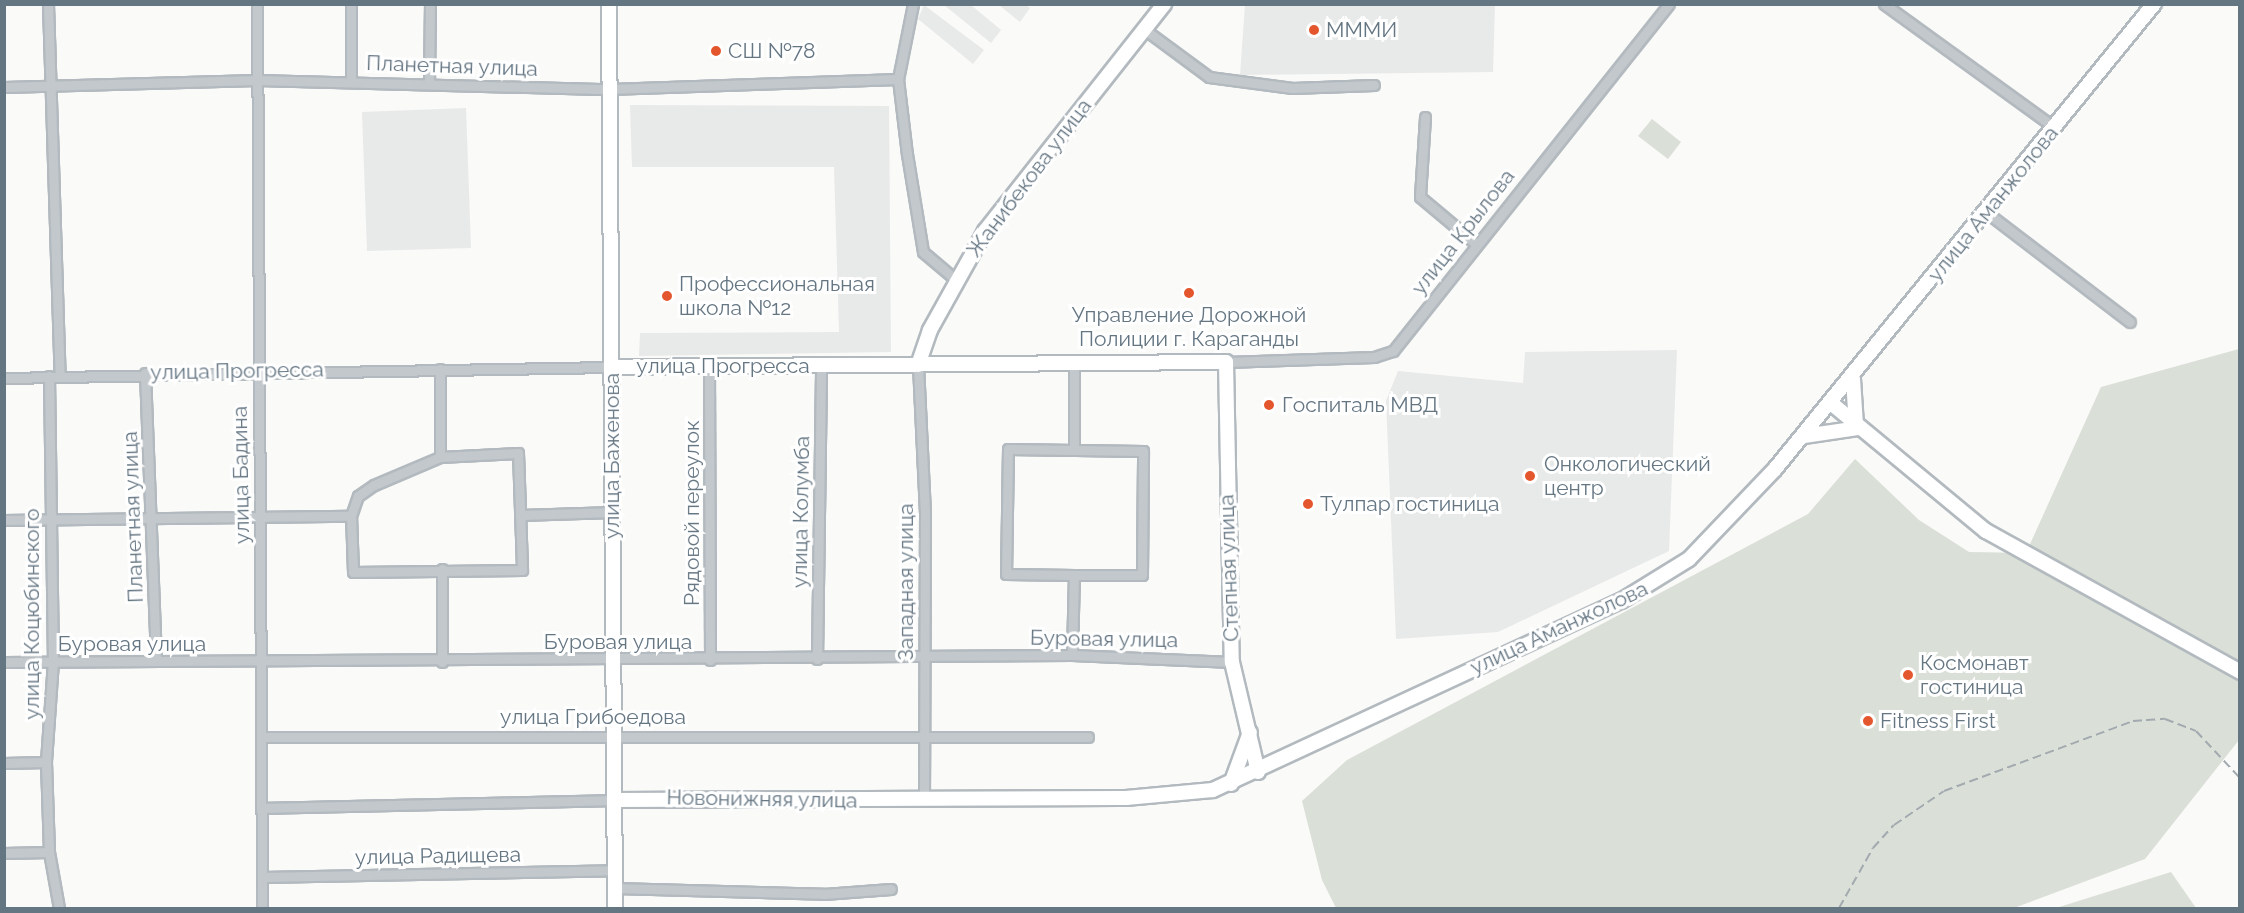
<!DOCTYPE html>
<html>
<head>
<meta charset="utf-8">
<style>
	body { margin:0 }
	#map { position:relative; width:2244px; height:913px; overflow:hidden; background:#fafaf8; font-family:Raleway,sans-serif }
	div>[style] { position:absolute }
	[style*='--x'] { left:calc(var(--x)*1px); top:calc(var(--y)*1px); width:calc(var(--w)*1px); rotate:calc(var(--a)*1deg) }
	.built>* { inset:0; background:#e8e9e9 }
	.green>* { inset:0; background:#dadfd7 }
	.roads { filter:drop-shadow(2px 0 #b3babf) drop-shadow(-2px 0 #b3babf) drop-shadow(0 2px #b3babf) drop-shadow(0 -2px #b3babf) }
	.street>* { height:9px; margin:-4.5px; padding:0 4.5px; transform-origin:4.5px; border-radius:4.5px; background:#c3c8cc }
	.secondary>* { height:14px; margin:-7px; padding:0 7px; transform-origin:7px; border-radius:7px; background:#fff }
	.rail>* { height:2px; margin-top:-1px; transform-origin:0; background:repeating-linear-gradient(90deg,#a2aab0 0 9px,transparent 0 13.5px) }
	.dots>* { width:16px; height:16px; translate:-50% -50%; box-sizing:border-box; border:3px solid #fff; border-radius:50% }
	span { translate:-50% -50%; white-space:nowrap; text-align:center; line-height:1.15; -webkit-text-stroke:6px #fff; paint-order:stroke }
	.poi-label { font-size:21px; color:#657683 }
	.left { translate:0 -50%; text-align:left }
	.street-label { font-size:21px; color:#657683 }
	.frame { position:absolute; inset:0; border:6px solid #657683; pointer-events:none }
</style>
</head>
<body>
<div id="map">
	<div class="built">
		<div style="clip-path:polygon(924px 5px,984px 50px,973px 64px,918px 19px)"></div>
		<div style="clip-path:polygon(944px 5px,971px 5px,1001px 30px,991px 43px)"></div>
		<div style="clip-path:polygon(999px 5px,1026px 5px,1030px 8px,1020px 22px)"></div>
		<div style="clip-path:polygon(1245px 5px,1495px 5px,1493px 72px,1240px 75px)"></div>
		<div style="clip-path:polygon(630px 105px,889px 106px,891px 352px,639px 356px,640px 333px,839px 332px,834px 167px,632px 167px)"></div>
		<div style="clip-path:polygon(466px 108px,471px 248px,367px 251px,362px 112px)"></div>
		<div style="clip-path:polygon(1677px 350px,1669px 551px,1498px 632px,1396px 639px,1386px 401px,1398px 371px,1523px 383px,1525px 352px)"></div>
	</div>
	<div class="green">
		<div style="clip-path:polygon(1652px 119px,1681px 142px,1668px 159px,1638px 136px)"></div>
		<div style="clip-path:polygon(2239px 349px,2239px 740px,2145px 859px,2014px 908px,1336px 908px,1322px 880px,1302px 801px,1347px 760px,1808px 514px,1855px 459px,1919px 520px,1969px 552px,2026px 553px,2101px 387px)"></div>
		<div style="clip-path:polygon(2171px 872px,2196px 908px,2056px 908px)"></div>
	</div>
	<div class="roads">
		<div class="street">
			<div style="--x:48;--y:4;--w:372;--a:88.2"></div>
			<div style="--x:257;--y:4;--w:904;--a:89.68"></div>
			<div style="--x:351;--y:4;--w:77;--a:90"></div>
			<div style="--x:913;--y:4;--w:76;--a:101.3"></div>
			<div style="--x:898;--y:79;--w:76;--a:83.2"></div>
			<div style="--x:907;--y:154;--w:99;--a:80.7"></div>
			<div style="--x:923;--y:252;--w:42;--a:40.2"></div>
			<div style="--x:1884;--y:4;--w:211;--a:35.9"></div>
			<div style="--x:1144;--y:29;--w:81;--a:36.4"></div>
			<div style="--x:1209;--y:77;--w:84;--a:7.5"></div>
			<div style="--x:1292;--y:88;--w:82;--a:-2.1"></div>
			<div style="--x:429;--y:84;--w:80;--a:-89.3"></div>
			<div style="--x:4;--y:87;--w:253;--a:-1.6"></div>
			<div style="--x:257;--y:80;--w:352;--a:1.5"></div>
			<div style="--x:609;--y:89;--w:289;--a:-2"></div>
			<div style="--x:1425;--y:117;--w:80;--a:93.6"></div>
			<div style="--x:1420;--y:197;--w:72;--a:39.9"></div>
			<div style="--x:1986;--y:212;--w:181;--a:37.4"></div>
			<div style="--x:1226;--y:362;--w:148;--a:-1.9"></div>
			<div style="--x:1374;--y:357;--w:20;--a:-18"></div>
			<div style="--x:1393;--y:351;--w:443;--a:-51.5"></div>
			<div style="--x:1074;--y:363;--w:87;--a:90"></div>
			<div style="--x:918;--y:365;--w:149;--a:87.3"></div>
			<div style="--x:925;--y:514;--w:286;--a:90.2"></div>
			<div style="--x:709;--y:366;--w:294;--a:89.8"></div>
			<div style="--x:145;--y:373;--w:288;--a:87.8"></div>
			<div style="--x:49;--y:376;--w:285;--a:89.2"></div>
			<div style="--x:53;--y:661;--w:101;--a:94"></div>
			<div style="--x:46;--y:762;--w:90;--a:88.1"></div>
			<div style="--x:49;--y:852;--w:57;--a:79.9"></div>
			<div style="--x:4;--y:378;--w:608;--a:-1.04"></div>
			<div style="--x:440;--y:457;--w:88;--a:-90"></div>
			<div style="--x:520;--y:515;--w:93;--a:-1.8"></div>
			<div style="--x:4;--y:520;--w:347;--a:-0.7"></div>
			<div style="--x:351;--y:516;--w:21;--a:-71"></div>
			<div style="--x:358;--y:496;--w:19;--a:-35"></div>
			<div style="--x:374;--y:485;--w:72;--a:-23"></div>
			<div style="--x:440;--y:457;--w:78;--a:-2.9"></div>
			<div style="--x:518;--y:453;--w:117;--a:88"></div>
			<div style="--x:522;--y:570;--w:169;--a:179.3"></div>
			<div style="--x:353;--y:572;--w:56;--a:-92"></div>
			<div style="--x:442;--y:569;--w:93;--a:90"></div>
			<div style="--x:1072;--y:655;--w:80;--a:-88.6"></div>
			<div style="--x:1074;--y:575;--w:68;--a:0"></div>
			<div style="--x:1142;--y:575;--w:124;--a:-89.5"></div>
			<div style="--x:1143;--y:451;--w:135;--a:-179.2"></div>
			<div style="--x:1008;--y:449;--w:125;--a:90.9"></div>
			<div style="--x:1006;--y:574;--w:68;--a:0.8"></div>
			<div style="--x:817;--y:659;--w:293;--a:-89.2"></div>
			<div style="--x:4;--y:662;--w:1068;--a:-0.38"></div>
			<div style="--x:1072;--y:655;--w:160;--a:2.5"></div>
			<div style="--x:261;--y:737;--w:827;--a:0"></div>
			<div style="--x:4;--y:763;--w:42;--a:-1.4"></div>
			<div style="--x:263;--y:808;--w:351;--a:-1.3"></div>
			<div style="--x:4;--y:853;--w:45;--a:-1.3"></div>
			<div style="--x:262;--y:877;--w:352;--a:-1.1"></div>
			<div style="--x:615;--y:888;--w:209;--a:1.6"></div>
			<div style="--x:824;--y:894;--w:67;--a:-4.3"></div>
		</div>
		<div class="secondary">
			<div style="--x:609;--y:4;--w:904;--a:89.62"></div>
			<div style="--x:918;--y:365;--w:37;--a:-71"></div>
			<div style="--x:930;--y:330;--w:113;--a:-60.9"></div>
			<div style="--x:985;--y:231;--w:289;--a:-51.7"></div>
			<div style="--x:612;--y:367;--w:614;--a:-0.47"></div>
			<div style="--x:1226;--y:362;--w:300;--a:88.9"></div>
			<div style="--x:1232;--y:662;--w:113;--a:76.7"></div>
			<div style="--x:1853;--y:379;--w:46;--a:86.3"></div>
			<div style="--x:1831;--y:403;--w:201;--a:39.6"></div>
			<div style="--x:1986;--y:531;--w:291;--a:29"></div>
			<div style="--x:1804;--y:436;--w:56;--a:-8.3"></div>
			<div style="--x:1231;--y:784;--w:55;--a:-69.9"></div>
			<div style="--x:614;--y:800;--w:512;--a:-0.22"></div>
			<div style="--x:1126;--y:798;--w:87;--a:-5.3"></div>
			<div style="--x:1213;--y:790;--w:450;--a:-24.9"></div>
			<div style="--x:1621;--y:601;--w:80;--a:-31.7"></div>
			<div style="--x:1689;--y:559;--w:124;--a:-46.3"></div>
			<div style="--x:1775;--y:469;--w:600;--a:-50.82"></div>
		</div>
	</div>
	<div class="rail">
		<div style="--x:1839;--y:908;--w:69;--a:-60.5"></div>
		<div style="--x:1873;--y:848;--w:31;--a:-48"></div>
		<div style="--x:1894;--y:825;--w:60;--a:-34.2"></div>
		<div style="--x:1944;--y:791;--w:202;--a:-20.3"></div>
		<div style="--x:2133;--y:721;--w:32;--a:-4"></div>
		<div style="--x:2165;--y:719;--w:33;--a:21"></div>
		<div style="--x:2196;--y:731;--w:64;--a:46.9"></div>
	</div>
	<div class="dots">
		<div style="left:1314px;top:30px;background:#e4572e"></div>
		<div style="left:716px;top:51px;background:#e4572e"></div>
		<div style="left:1189px;top:293px;background:#e4572e"></div>
		<div style="left:667px;top:296px;background:#e4572e"></div>
		<div style="left:1269px;top:405px;background:#e4572e"></div>
		<div style="left:1530px;top:476px;background:#e4572e"></div>
		<div style="left:1308px;top:504px;background:#e4572e"></div>
		<div style="left:1908px;top:675px;background:#e4572e"></div>
		<div style="left:1868px;top:721px;background:#e4572e"></div>
	</div>
	<div class="poi-label">
		<span class="left" style="left:1326px;top:30px">МММИ</span>
		<span class="left" style="left:728px;top:51px">СШ №78</span>
		<span class="left" style="left:679px;top:296px">Профессиональная<br>школа №12</span>
		<span style="left:1189px;top:327px">Управление Дорожной<br>Полиции г. Караганды</span>
		<span class="left" style="left:1282px;top:405px">Госпиталь МВД</span>
		<span class="left" style="left:1544px;top:476px">Онкологический<br>центр</span>
		<span class="left" style="left:1320px;top:504px">Тулпар гостиница</span>
		<span class="left" style="left:1920px;top:675px">Космонавт<br>гостиница</span>
		<span class="left" style="left:1880px;top:721px">Fitness First</span>
	</div>
	<div class="street-label">
		<span style="left:452px;top:66px;rotate:2deg">Планетная улица</span>
		<span style="left:1029px;top:178px;rotate:-53deg">Жанибекова улица</span>
		<span style="left:1993px;top:204px;rotate:-51deg">улица Аманжолова</span>
		<span style="left:1463px;top:232px;rotate:-52deg">улица Крылова</span>
		<span style="left:723px;top:366px">улица Прогресса</span>
		<span style="left:237px;top:371px;rotate:-1deg">улица Прогресса</span>
		<span style="left:612px;top:456px;rotate:-90deg">улица Баженова</span>
		<span style="left:241px;top:475px;rotate:-91deg">улица Бадина</span>
		<span style="left:801px;top:512px;rotate:-89deg">улица Колумба</span>
		<span style="left:692px;top:513px;rotate:-90deg">Рядовой переулок</span>
		<span style="left:133px;top:517px;rotate:-92deg">Планетная улица</span>
		<span style="left:1229px;top:568px;rotate:-92deg">Степная улица</span>
		<span style="left:906px;top:582px;rotate:-90deg">Западная улица</span>
		<span style="left:32px;top:614px;rotate:-90deg">улица Коцюбинского</span>
		<span style="left:1559px;top:628px;rotate:-25deg">улица Аманжолова</span>
		<span style="left:1104px;top:639px;rotate:1deg">Буровая улица</span>
		<span style="left:618px;top:642px">Буровая улица</span>
		<span style="left:132px;top:644px">Буровая улица</span>
		<span style="left:593px;top:717px">улица Грибоедова</span>
		<span style="left:762px;top:799px;rotate:1deg">Новонижняя улица</span>
		<span style="left:438px;top:856px;rotate:-1deg">улица Радищева</span>
	</div>
	<div class="frame"></div>
</div>
</body>
</html>
